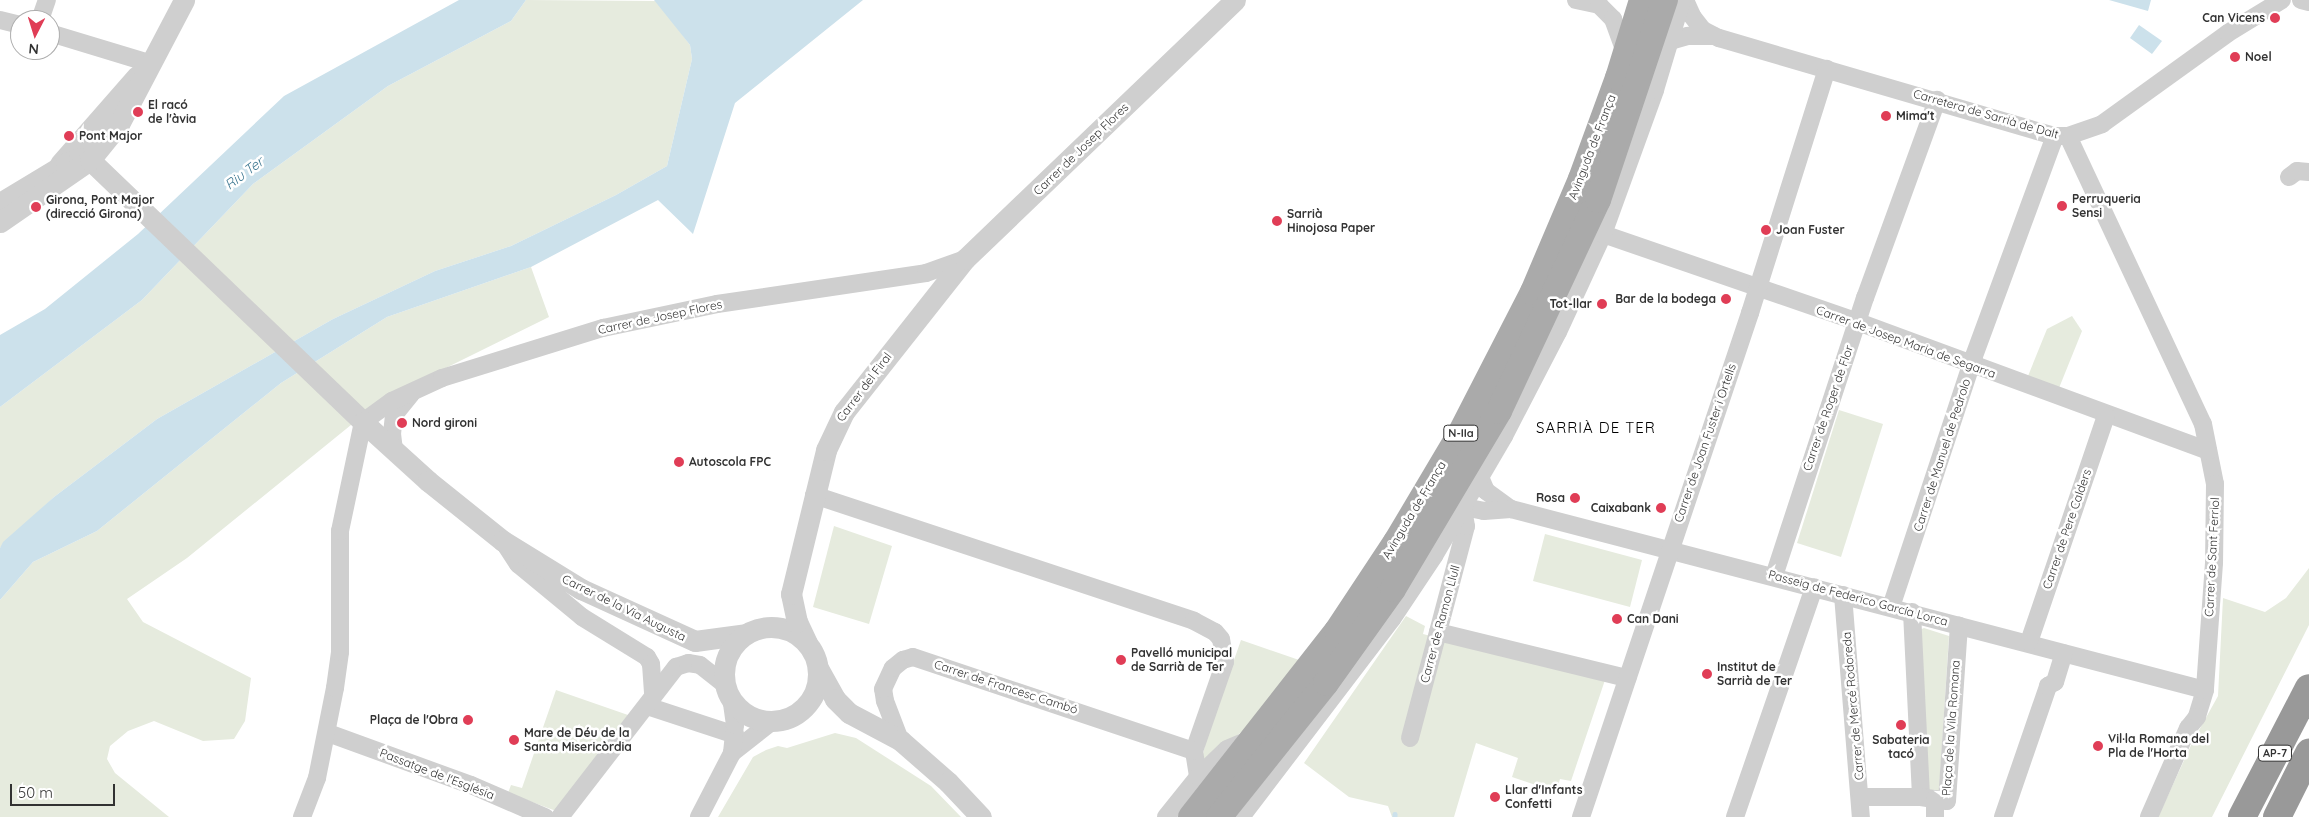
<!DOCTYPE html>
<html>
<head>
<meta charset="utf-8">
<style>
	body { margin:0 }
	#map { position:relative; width:2309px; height:817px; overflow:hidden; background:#fff; font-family:Quicksand,sans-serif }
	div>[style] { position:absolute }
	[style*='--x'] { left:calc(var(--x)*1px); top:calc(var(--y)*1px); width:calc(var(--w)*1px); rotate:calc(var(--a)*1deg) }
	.green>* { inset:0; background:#e6ebde }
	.water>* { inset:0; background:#cce1eb }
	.stream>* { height:4.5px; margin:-2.25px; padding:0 2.25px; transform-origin:2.25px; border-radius:2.25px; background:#cce1eb }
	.minor>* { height:18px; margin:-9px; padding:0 9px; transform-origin:9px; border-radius:9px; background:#cfcfcf }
	.tertiary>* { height:21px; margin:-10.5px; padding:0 10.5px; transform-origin:10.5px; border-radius:10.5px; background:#cfcfcf }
	.tertiary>.ring { margin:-10.5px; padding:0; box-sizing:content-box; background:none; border:21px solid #cfcfcf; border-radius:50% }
	.primary>* { height:26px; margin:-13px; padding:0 13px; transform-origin:13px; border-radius:13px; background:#aaa }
	.motorway>* { height:28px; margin:-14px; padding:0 14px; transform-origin:14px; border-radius:14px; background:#999 }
	.dots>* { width:14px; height:14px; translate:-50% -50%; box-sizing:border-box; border:2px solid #fff; border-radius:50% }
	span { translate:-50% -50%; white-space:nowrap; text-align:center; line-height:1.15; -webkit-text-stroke:5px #fff; paint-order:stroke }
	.shield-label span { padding:1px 4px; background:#fff; border:1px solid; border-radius:4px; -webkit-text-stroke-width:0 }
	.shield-label { font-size:11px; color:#323232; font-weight:700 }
	.poi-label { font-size:12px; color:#323232; font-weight:700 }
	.right { translate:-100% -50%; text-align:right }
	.left { translate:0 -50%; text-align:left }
	.street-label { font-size:12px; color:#323232 }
	.water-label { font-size:14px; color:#417a93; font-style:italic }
	.quarter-label { font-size:15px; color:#000; letter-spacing:1px }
	.north { position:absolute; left:10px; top:10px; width:50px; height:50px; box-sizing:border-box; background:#fff; border:1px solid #adadad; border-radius:50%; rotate:185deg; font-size:14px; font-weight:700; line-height:20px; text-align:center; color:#323232 }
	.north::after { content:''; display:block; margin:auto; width:18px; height:22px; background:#e03d56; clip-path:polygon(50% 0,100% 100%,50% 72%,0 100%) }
	.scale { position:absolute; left:10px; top:784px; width:105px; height:22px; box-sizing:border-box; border:2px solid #323232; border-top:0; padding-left:6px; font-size:15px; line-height:18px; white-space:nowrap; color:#323232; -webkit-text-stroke:4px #fff; paint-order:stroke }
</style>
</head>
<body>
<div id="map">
	<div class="green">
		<div style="clip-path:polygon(526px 0,657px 1px,690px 45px,692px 59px,667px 166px,616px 195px,511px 246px,435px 271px,333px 319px,157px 419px,54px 497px,0 548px,0 407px,142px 300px,253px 184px,388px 86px,511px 21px)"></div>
		<div style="clip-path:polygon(531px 267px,549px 317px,383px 399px,187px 558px,127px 599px,143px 622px,251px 678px,245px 721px,234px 739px,203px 741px,154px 721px,128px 731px,110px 746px,107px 759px,115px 773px,169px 817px,0 817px,0 600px,33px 562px,97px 531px,281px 383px,387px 317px)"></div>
		<div style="clip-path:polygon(2072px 316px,2082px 331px,2059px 388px,2028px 376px,2047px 329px)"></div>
		<div style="clip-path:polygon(1839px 410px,1883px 424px,1841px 557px,1797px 543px)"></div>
		<div style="clip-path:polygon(834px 526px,892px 546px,869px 624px,813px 607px)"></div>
		<div style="clip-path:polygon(1545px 534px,1642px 560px,1630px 607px,1533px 581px)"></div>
		<div style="clip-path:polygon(2309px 568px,2309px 625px,2212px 817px,2158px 817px,2193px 741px,2218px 696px,2223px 598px,2265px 612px,2286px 598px)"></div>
		<div style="clip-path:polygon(1406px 616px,1425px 626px,1423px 634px,1605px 680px,1571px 781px,1560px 779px,1556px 792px,1512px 777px,1518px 758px,1476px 743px,1454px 817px,1392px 817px,1388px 806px,1349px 797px,1304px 763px)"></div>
		<div style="clip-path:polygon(1924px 628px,1949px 636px,1939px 791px,1925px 789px,1917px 631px)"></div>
		<div style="clip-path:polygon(1241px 640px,1302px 661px,1252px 724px,1201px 763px,1206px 740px)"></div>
		<div style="clip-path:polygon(556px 690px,628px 715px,556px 811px,508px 793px,511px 785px,522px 788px)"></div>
		<div style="clip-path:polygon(835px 733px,856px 738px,931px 786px,961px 817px,718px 817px,753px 757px,766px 750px,778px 746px,787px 748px)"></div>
	</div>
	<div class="water">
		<div style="clip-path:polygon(459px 0,526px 0,511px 21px,388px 86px,253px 184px,142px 300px,0 407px,0 335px,45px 309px,138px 234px,284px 96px)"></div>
		<div style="clip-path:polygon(654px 0,863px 0,735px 103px,693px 234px,658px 200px,531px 267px,387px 317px,281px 383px,97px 531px,33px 562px,0 600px,0 548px,3px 542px,54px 497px,157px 419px,333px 319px,435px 271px,511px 246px,616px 195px,667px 166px,692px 59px,690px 45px)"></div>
		<div style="clip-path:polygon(2109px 0,2151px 0,2148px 11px)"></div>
		<div style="clip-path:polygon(2139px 25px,2162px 41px,2152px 54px,2130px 38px)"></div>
	</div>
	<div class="stream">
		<div style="--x:1395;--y:814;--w:3;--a:90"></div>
	</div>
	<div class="minor">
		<div style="--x:1576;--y:0;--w:24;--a:12"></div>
		<div style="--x:1685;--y:0;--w:17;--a:66"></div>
		<div style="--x:1692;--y:16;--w:18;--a:52"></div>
		<div style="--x:1703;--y:30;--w:18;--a:27"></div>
		<div style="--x:1719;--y:38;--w:350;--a:16.3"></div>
		<div style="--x:2055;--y:136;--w:13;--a:0"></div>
		<div style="--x:2068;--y:136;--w:36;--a:-19"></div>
		<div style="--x:2102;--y:124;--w:155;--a:-35.8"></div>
		<div style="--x:2228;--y:33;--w:63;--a:-31.4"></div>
		<div style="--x:2301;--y:0;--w:8;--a:14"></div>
		<div style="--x:1599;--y:5;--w:20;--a:45"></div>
		<div style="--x:1613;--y:19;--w:35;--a:70"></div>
		<div style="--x:0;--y:20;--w:21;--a:14"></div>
		<div style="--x:40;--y:20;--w:21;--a:-71"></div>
		<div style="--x:50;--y:33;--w:103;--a:16.9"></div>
		<div style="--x:1670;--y:41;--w:19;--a:-16"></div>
		<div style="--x:1688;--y:36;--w:26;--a:0"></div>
		<div style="--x:2068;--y:136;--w:318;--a:64.9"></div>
		<div style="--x:2203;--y:424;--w:61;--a:78.7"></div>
		<div style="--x:2215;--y:484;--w:79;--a:90.7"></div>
		<div style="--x:2214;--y:563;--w:127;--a:94.1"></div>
		<div style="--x:2205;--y:690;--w:28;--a:107"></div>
		<div style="--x:2197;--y:717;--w:14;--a:129"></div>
		<div style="--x:2188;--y:728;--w:97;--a:113.7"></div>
		<div style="--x:2289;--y:177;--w:10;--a:-37"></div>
		<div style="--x:2297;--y:171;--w:12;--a:5"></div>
		<div style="--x:1603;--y:234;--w:270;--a:19"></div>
		<div style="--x:1858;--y:322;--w:373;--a:20.2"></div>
		<div style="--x:394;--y:450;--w:16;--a:-97"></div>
		<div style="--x:392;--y:434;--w:19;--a:-84"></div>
		<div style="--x:394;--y:415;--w:27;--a:-51"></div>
		<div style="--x:1480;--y:477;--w:15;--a:67"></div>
		<div style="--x:1486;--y:491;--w:31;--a:36"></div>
		<div style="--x:1511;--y:509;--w:717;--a:14.62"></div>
		<div style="--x:814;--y:495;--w:400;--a:18.3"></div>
		<div style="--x:1194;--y:621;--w:24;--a:28"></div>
		<div style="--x:1215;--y:632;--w:9;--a:49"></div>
		<div style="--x:1221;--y:639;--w:23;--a:80"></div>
		<div style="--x:1225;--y:662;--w:94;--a:109.2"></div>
		<div style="--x:1194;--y:751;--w:26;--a:81"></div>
		<div style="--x:1464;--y:507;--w:20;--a:11"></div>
		<div style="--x:1484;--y:511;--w:27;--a:-4"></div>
		<div style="--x:505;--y:544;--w:24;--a:57"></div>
		<div style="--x:518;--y:564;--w:83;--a:39.6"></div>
		<div style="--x:582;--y:617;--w:76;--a:31.6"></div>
		<div style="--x:647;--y:657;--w:8;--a:60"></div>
		<div style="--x:651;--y:664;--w:30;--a:86"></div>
		<div style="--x:1774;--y:576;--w:293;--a:-71.9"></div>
		<div style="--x:1865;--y:298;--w:211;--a:-70"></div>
		<div style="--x:1843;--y:595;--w:223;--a:85.4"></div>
		<div style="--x:1891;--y:607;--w:264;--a:-71.7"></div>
		<div style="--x:1974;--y:356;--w:234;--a:-69.8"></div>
		<div style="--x:1912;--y:612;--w:185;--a:87.2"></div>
		<div style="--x:1921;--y:797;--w:26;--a:9"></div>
		<div style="--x:1947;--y:801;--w:176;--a:-86.1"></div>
		<div style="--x:1438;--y:632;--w:195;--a:13.7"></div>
		<div style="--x:2029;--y:642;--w:239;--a:-71.2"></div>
		<div style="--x:647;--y:706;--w:93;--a:18.2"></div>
		<div style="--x:328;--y:733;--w:152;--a:20"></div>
		<div style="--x:471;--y:785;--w:81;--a:23.4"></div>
		<div style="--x:1410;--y:738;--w:219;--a:-75.2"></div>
		<div style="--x:1466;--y:526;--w:17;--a:-100"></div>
		<div style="--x:900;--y:740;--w:42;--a:-111"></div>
		<div style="--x:885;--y:701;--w:12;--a:-99"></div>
		<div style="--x:883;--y:689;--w:23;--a:-65"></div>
		<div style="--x:893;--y:668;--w:13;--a:-39"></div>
		<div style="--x:903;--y:660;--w:10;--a:-17"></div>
		<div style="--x:913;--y:657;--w:296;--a:18.5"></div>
		<div style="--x:732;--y:753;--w:53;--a:-38.2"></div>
		<div style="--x:1861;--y:797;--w:60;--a:0"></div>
		<div style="--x:302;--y:817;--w:42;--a:-69"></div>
		<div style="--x:317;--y:778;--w:92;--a:-78.7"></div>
		<div style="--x:335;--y:688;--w:36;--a:-82"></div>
		<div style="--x:340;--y:652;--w:121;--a:-90"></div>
		<div style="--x:340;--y:531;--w:111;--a:-78.1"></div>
		<div style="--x:363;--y:422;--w:36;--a:-36"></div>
		<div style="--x:392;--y:401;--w:55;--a:-24.7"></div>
		<div style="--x:442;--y:378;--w:169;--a:-17.3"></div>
		<div style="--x:603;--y:328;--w:116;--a:-11.9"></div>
		<div style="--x:717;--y:304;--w:211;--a:-8.4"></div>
		<div style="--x:926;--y:273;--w:41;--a:-19.7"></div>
		<div style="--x:560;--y:817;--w:190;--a:-52.3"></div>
		<div style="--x:676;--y:667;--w:13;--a:-18"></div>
		<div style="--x:688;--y:663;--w:12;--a:9"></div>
		<div style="--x:700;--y:665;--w:33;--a:38"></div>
		<div style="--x:699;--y:817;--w:72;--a:-62.7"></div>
		<div style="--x:732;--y:753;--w:28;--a:-84"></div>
		<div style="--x:735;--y:725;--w:27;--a:-98"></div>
		<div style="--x:1166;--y:817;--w:51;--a:-51.3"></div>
		<div style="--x:1198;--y:777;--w:40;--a:-44"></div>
		<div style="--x:1227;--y:749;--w:25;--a:-23"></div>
		<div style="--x:1241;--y:817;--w:249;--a:-52.7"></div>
		<div style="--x:1392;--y:619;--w:76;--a:-56.3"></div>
		<div style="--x:1434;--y:556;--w:139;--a:-59.7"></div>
		<div style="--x:1504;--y:436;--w:117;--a:-62.6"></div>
		<div style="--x:1558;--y:332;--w:108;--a:-65.3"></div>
		<div style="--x:1603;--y:234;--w:153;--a:-70.1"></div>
		<div style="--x:1655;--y:90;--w:94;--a:-73.3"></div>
		<div style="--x:1581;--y:817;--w:532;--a:-71.46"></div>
		<div style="--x:1750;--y:313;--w:256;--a:-72.5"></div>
		<div style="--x:1735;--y:817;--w:243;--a:-71"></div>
		<div style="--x:1935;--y:817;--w:18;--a:-90"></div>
		<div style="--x:2003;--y:817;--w:139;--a:-71"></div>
		<div style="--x:2048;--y:686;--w:8;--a:-30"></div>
		<div style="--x:2055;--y:682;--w:30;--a:-73"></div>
	</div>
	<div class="tertiary">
		<div style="--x:60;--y:164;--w:117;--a:-48.8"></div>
		<div style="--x:0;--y:203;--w:77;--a:-31.2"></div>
		<div style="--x:66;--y:163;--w:14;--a:-21"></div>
		<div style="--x:79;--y:158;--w:11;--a:10"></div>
		<div style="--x:90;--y:160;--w:378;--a:43.8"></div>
		<div style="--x:363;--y:422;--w:88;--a:42.2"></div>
		<div style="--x:428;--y:481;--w:96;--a:38.7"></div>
		<div style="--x:503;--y:541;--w:92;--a:31.6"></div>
		<div style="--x:581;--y:589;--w:125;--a:24.5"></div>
		<div style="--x:695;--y:641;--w:51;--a:-7.8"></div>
		<div style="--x:0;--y:222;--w:109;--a:-34.6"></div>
		<div style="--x:90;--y:160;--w:46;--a:-51.1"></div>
		<div style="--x:119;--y:124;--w:140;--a:-62.3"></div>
		<div class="ring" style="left:724px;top:627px;width:73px;height:73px"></div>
		<div style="--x:807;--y:643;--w:23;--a:-115"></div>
		<div style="--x:797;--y:622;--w:29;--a:-102"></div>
		<div style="--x:791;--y:594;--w:148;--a:-76.3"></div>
		<div style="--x:826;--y:450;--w:42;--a:-64.7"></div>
		<div style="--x:844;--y:412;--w:195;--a:-51.7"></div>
		<div style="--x:965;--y:259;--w:374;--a:-43.8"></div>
		<div style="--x:818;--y:668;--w:35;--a:61"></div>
		<div style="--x:835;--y:699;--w:20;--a:45"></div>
		<div style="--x:849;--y:713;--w:58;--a:27.9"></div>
		<div style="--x:900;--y:740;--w:64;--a:41.2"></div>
		<div style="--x:948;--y:782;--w:48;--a:46.7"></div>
	</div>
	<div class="primary">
		<div style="--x:1191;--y:817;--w:236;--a:-51.9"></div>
		<div style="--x:1337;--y:631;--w:107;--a:-56.5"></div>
		<div style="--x:1396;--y:542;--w:126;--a:-59.3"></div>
		<div style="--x:1460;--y:434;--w:160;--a:-62.8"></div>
		<div style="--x:1533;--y:292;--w:123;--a:-67"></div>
		<div style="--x:1581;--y:179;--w:108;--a:-69.9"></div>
		<div style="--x:1618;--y:78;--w:82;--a:-72.9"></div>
		<div style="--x:1219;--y:817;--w:171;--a:-51.4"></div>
		<div style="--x:1326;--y:683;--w:115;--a:-54.5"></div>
		<div style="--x:1393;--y:589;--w:207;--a:-59.2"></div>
		<div style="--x:1499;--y:411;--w:233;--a:-64.9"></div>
		<div style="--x:1598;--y:200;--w:211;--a:-71.5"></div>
	</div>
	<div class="motorway">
		<div style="--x:2242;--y:817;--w:145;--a:-62.6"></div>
		<div style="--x:2277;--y:817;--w:72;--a:-63.4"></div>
	</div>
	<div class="dots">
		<div style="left:2275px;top:18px;background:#e03d56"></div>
		<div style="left:2235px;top:57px;background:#e03d56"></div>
		<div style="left:138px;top:112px;background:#e03d56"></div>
		<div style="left:1886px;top:116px;background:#e03d56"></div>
		<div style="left:69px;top:136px;background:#e03d56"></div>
		<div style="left:2062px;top:206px;background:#e03d56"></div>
		<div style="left:36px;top:207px;background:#e03d56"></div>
		<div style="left:1277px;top:221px;background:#e03d56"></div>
		<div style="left:1766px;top:230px;background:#e03d56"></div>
		<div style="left:1726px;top:299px;background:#e03d56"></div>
		<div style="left:1602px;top:304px;background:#e03d56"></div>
		<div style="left:402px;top:423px;background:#e03d56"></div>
		<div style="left:679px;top:462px;background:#e03d56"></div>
		<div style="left:1575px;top:498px;background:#e03d56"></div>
		<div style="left:1661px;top:508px;background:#e03d56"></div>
		<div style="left:1617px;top:619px;background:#e03d56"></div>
		<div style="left:1121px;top:660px;background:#e03d56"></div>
		<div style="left:1707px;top:674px;background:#e03d56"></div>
		<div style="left:468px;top:720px;background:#e03d56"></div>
		<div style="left:1901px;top:725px;background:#e03d56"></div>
		<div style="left:514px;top:740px;background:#e03d56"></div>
		<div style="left:2098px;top:746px;background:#e03d56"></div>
		<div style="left:1495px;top:797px;background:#e03d56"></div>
	</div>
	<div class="shield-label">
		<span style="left:1461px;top:433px">N-IIa</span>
		<span style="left:2275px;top:753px">AP-7</span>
	</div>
	<div class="poi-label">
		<span class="right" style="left:2265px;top:18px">Can Vicens</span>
		<span class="left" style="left:2245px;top:57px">Noel</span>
		<span class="left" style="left:148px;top:112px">El racó<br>de l'àvia</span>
		<span class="left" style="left:1896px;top:116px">Mima't</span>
		<span class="left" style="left:79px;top:136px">Pont Major</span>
		<span class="left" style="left:2072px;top:206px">Perruqueria<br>Sensi</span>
		<span class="left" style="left:46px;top:207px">Girona, Pont Major<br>(direcció Girona)</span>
		<span class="left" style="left:1287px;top:221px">Sarrià<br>Hinojosa Paper</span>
		<span class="left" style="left:1776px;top:230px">Joan Fuster</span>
		<span class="right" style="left:1716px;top:299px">Bar de la bodega</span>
		<span class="right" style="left:1592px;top:304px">Tot-llar</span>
		<span class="left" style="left:412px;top:423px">Nord gironi</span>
		<span class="left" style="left:689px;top:462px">Autoscola FPC</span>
		<span class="right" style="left:1565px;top:498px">Rosa</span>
		<span class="right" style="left:1651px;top:508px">Caixabank</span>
		<span class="left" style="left:1627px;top:619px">Can Dani</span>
		<span class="left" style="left:1131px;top:660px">Pavelló municipal<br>de Sarrià de Ter</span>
		<span class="left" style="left:1717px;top:674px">Institut de<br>Sarrià de Ter</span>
		<span class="right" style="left:458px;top:720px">Plaça de l'Obra</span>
		<span class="left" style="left:524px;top:740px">Mare de Déu de la<br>Santa Misericòrdia</span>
		<span class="left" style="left:2108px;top:746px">Vil·la Romana del<br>Pla de l'Horta</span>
		<span style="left:1901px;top:747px">Sabateria<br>tacó</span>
		<span class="left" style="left:1505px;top:797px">Llar d'Infants<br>Confetti</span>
	</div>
	<div class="street-label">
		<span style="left:1986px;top:114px;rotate:16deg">Carretera de Sarrià de Dalt</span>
		<span style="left:1592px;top:147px;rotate:-69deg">Avinguda de França</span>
		<span style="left:1081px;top:149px;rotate:-44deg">Carrer de Josep Flores</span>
		<span style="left:660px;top:317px;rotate:-12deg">Carrer de Josep Flores</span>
		<span style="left:1906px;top:342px;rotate:20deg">Carrer de Josep Maria de Segarra</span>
		<span style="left:864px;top:387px;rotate:-53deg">Carrer del Firal</span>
		<span style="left:1828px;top:408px;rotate:-71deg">Carrer de Roger de Flor</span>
		<span style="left:1705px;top:443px;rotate:-71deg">Carrer de Joan Fuster i Ortells</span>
		<span style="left:1942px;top:455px;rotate:-72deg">Carrer de Manuel de Pedrolo</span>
		<span style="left:1414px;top:510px;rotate:-59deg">Avinguda de França</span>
		<span style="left:2067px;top:529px;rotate:-71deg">Carrer de Pere Calders</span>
		<span style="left:2212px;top:557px;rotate:-87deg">Carrer de Sant Ferriol</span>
		<span style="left:1858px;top:598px;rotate:15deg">Passeig de Federico García Lorca</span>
		<span style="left:624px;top:608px;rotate:26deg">Carrer de la Via Augusta</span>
		<span style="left:1440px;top:624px;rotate:-75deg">Carrer de Ramon Llull</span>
		<span style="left:1006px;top:687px;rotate:18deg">Carrer de Francesc Cambó</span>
		<span style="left:1853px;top:706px;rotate:-95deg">Carrer de Mercé Rodoreda</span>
		<span style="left:1951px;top:728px;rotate:-86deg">Plaça de la Vila Romana</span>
		<span style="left:437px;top:774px;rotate:21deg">Passatge de l'Església</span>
	</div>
	<div class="water-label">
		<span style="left:244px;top:173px;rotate:-37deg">Riu Ter</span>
	</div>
	<div class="quarter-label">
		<span style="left:1596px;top:428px">SARRIÀ DE TER</span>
	</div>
	<div class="north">N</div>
	<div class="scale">50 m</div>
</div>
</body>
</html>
